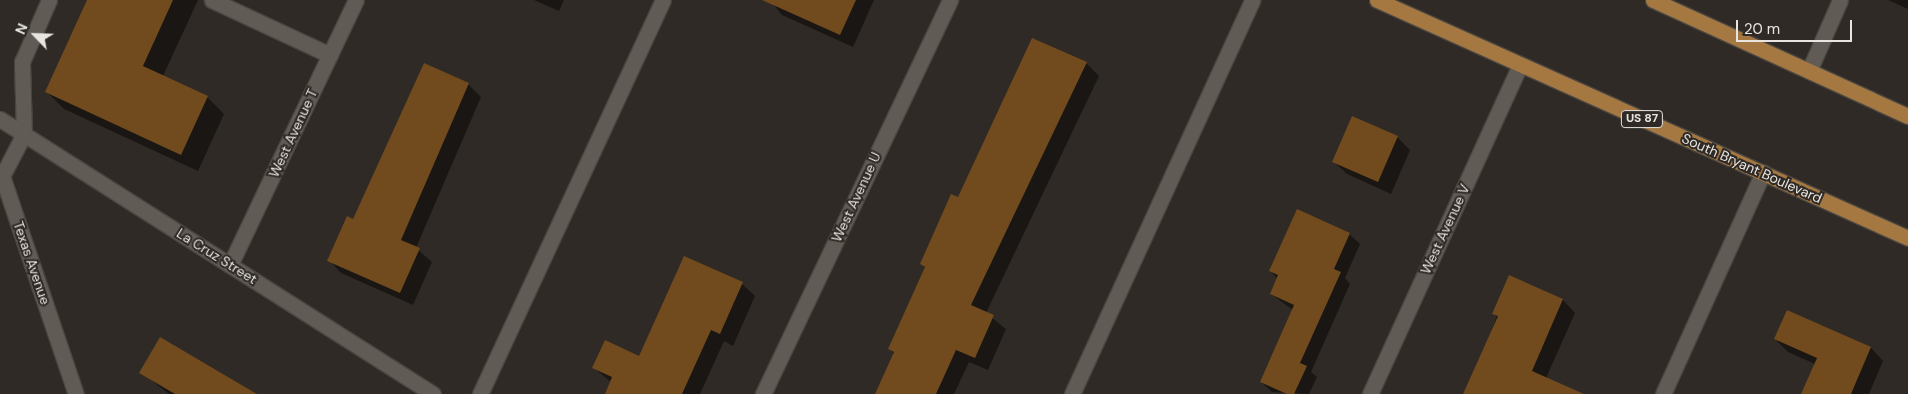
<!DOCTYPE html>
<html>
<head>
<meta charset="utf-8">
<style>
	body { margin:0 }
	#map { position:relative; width:1908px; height:394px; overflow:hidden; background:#2f2a25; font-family:"DM Sans",sans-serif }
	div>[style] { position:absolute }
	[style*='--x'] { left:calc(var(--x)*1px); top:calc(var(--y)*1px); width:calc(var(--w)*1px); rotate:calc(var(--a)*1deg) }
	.shadow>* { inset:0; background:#0007 }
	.building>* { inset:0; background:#714a1d }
	.roads { filter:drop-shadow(1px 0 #494541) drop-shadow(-1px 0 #494541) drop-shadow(0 1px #494541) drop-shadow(0 -1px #494541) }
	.lane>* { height:15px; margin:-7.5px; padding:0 7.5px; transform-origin:7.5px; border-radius:7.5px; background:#615b56 }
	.street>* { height:15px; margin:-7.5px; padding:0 7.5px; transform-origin:7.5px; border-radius:7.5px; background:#615b56 }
	.primary>* { height:15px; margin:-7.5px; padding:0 7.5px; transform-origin:7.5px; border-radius:7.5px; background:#a57842 }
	span { translate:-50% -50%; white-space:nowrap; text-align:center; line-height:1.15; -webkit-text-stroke:4px #2f2a25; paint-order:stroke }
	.shield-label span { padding:1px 4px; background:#2f2a25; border:1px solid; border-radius:4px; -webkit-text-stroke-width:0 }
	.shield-label { font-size:12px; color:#e8e5e1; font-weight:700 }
	.street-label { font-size:14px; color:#e8e5e1 }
	.north { position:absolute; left:10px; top:10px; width:50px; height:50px; -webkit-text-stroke:4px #2f2a25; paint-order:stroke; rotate:294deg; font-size:14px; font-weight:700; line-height:20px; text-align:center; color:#e8e5e1 }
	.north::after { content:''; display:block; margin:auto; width:18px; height:22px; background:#e8e5e1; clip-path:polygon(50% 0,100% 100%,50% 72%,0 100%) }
	.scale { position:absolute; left:1736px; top:20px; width:116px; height:22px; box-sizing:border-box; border:2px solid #e8e5e1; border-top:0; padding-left:6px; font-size:15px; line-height:18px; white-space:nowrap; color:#e8e5e1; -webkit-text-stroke:4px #2f2a25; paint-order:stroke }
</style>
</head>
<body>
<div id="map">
	<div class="shadow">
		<div style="clip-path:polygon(89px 0,198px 0,163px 76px,207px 97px,224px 114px,198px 171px,64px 109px,47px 92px)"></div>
		<div style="clip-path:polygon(534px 0,564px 0,559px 11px)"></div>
		<div style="clip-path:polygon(770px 0,874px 0,853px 47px,782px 15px)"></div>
		<div style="clip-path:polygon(1888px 0,1908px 0,1908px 9px)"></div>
		<div style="clip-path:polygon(1086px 63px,1099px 76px,986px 313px,1006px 329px,988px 370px,969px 362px,954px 394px,876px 394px,894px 354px,890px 349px,925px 268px,921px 264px,958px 199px)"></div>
		<div style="clip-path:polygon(468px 84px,481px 97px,416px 248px,432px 262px,413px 305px,341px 273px,329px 260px,354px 220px)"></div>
		<div style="clip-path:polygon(1397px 137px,1410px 150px,1391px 194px,1347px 174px,1334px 162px)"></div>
		<div style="clip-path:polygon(1349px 234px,1360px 244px,1345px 278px,1350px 284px,1311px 372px,1317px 377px,1309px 394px,1272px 392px,1261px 382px,1293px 310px,1271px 294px,1278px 279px,1270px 271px)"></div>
		<div style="clip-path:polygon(1510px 277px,1563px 300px,1575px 313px,1546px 378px,1562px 394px,1470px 394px)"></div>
		<div style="clip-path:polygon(742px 284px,755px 296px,733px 346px,724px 341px,700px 394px,606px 394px,611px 382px,594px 368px,640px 357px)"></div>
		<div style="clip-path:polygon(1788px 311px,1871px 348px,1883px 361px,1869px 394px,1802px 394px,1815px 364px,1788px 352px,1775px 339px)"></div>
		<div style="clip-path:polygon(141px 372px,249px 394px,169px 394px)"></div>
	</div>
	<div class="building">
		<div style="clip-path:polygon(87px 0,173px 0,143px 66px,208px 96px,181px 155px,45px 92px)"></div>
		<div style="clip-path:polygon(762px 0,856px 0,840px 35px)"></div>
		<div style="clip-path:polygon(1032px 38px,1087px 62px,971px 305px,994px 315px,975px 358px,956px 350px,936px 394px,875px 394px,894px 352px,888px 349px,925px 267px,920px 264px,951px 194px,958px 197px)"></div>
		<div style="clip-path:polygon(424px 63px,469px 83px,401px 240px,420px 248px,400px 293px,327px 261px,347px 216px,353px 219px)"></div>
		<div style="clip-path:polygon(1352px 116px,1398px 136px,1378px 182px,1332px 162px)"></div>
		<div style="clip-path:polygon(1297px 209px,1350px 233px,1334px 269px,1341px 272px,1300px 363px,1307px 366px,1294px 394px,1287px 394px,1260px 382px,1294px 305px,1270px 294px,1278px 275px,1269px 271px)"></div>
		<div style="clip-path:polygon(684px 256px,743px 282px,720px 334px,711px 330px,682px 394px,605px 394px,612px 377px,592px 368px,605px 340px,639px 356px)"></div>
		<div style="clip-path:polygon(1509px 275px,1563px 299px,1532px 371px,1584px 394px,1463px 394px,1498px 316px,1492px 314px)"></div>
		<div style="clip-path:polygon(1787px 310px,1871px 347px,1851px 394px,1801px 394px,1817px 358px,1774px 339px)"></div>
		<div style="clip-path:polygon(160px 337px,257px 394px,175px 394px,139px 373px)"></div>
	</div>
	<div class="roads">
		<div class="lane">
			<div style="--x:212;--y:0;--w:130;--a:25"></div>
			<div style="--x:1809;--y:71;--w:77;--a:-66.4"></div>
			<div style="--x:24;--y:134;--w:72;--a:-91.6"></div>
			<div style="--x:22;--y:62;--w:68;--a:-66.5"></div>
			<div style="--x:480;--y:394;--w:434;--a:-65.1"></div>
			<div style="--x:1072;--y:394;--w:433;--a:-65.4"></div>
			<div style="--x:1663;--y:394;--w:243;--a:-65.7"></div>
		</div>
		<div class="street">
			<div style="--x:0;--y:119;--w:513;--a:32.42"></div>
			<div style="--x:24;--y:134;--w:47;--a:117.6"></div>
			<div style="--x:2;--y:176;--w:230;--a:71.3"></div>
			<div style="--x:230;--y:265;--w:293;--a:-64.6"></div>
			<div style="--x:763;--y:394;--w:436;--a:-64.6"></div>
			<div style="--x:1370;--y:394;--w:362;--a:-65.5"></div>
		</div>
		<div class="primary">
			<div style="--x:1377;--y:0;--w:582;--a:24.14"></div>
			<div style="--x:1653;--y:0;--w:280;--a:24.5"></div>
		</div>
	</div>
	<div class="shield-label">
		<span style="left:1642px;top:119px">US 87</span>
	</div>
	<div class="street-label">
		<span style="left:293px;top:133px;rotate:-65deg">West Avenue T</span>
		<span style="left:1752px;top:168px;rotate:24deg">South Bryant Boulevard</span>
		<span style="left:856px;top:197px;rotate:-65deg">West Avenue U</span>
		<span style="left:1445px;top:229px;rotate:-65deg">West Avenue V</span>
		<span style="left:217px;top:256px;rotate:32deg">La Cruz Street</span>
		<span style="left:32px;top:263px;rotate:71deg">Texas Avenue</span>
	</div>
	<div class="north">N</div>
	<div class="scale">20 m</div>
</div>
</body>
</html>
